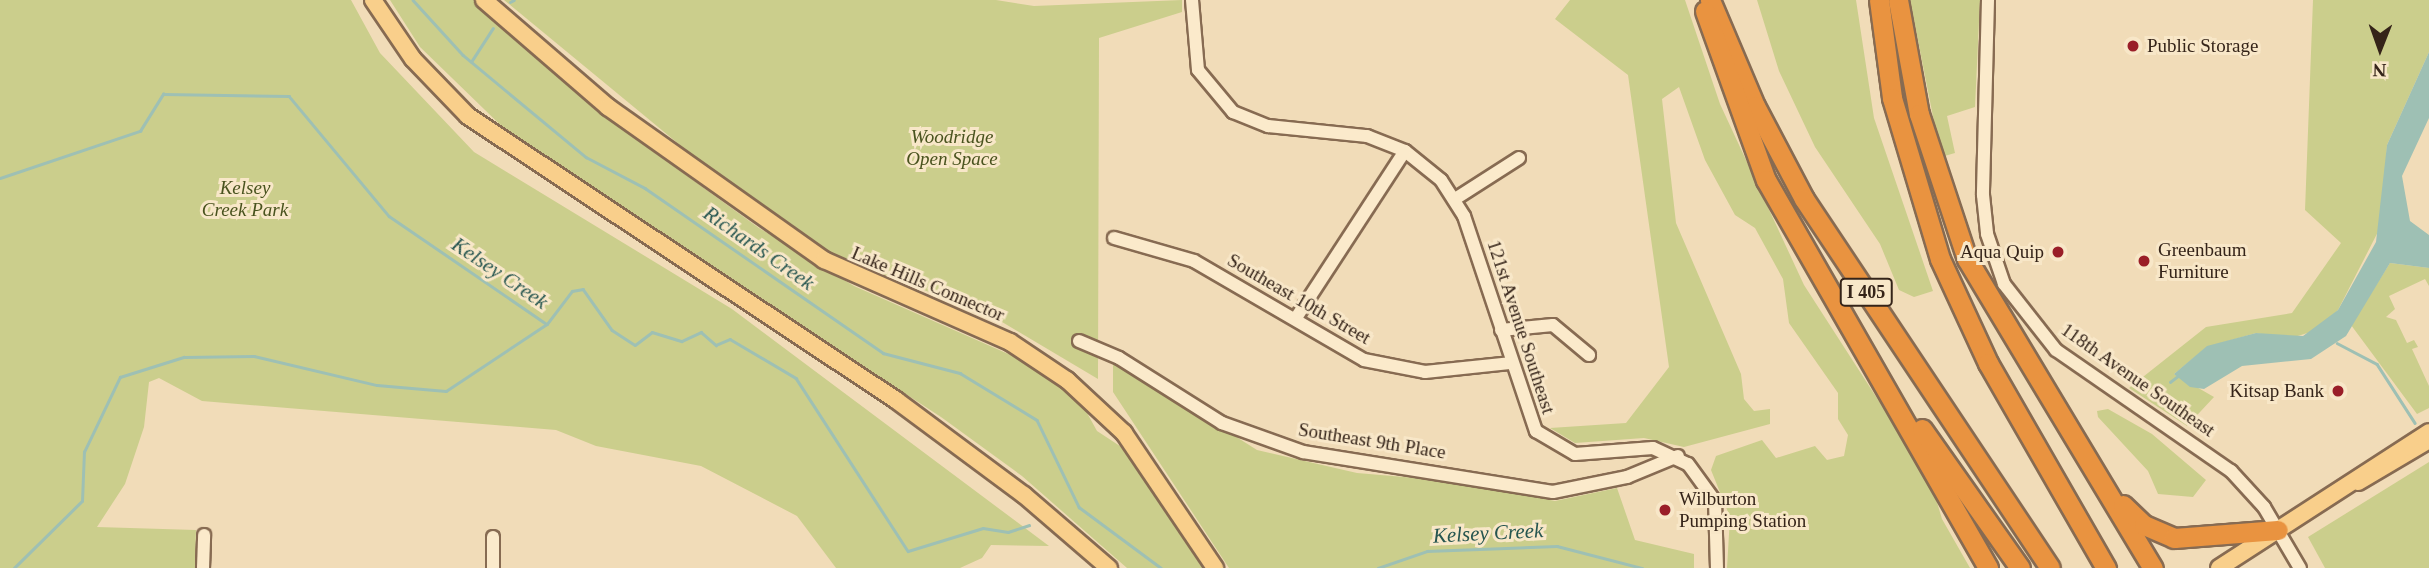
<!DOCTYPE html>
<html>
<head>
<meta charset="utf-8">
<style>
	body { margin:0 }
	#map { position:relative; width:2429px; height:568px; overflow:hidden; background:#f1dcb8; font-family:Georgia,serif }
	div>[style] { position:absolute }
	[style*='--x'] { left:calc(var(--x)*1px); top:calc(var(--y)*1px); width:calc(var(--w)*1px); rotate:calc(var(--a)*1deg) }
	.green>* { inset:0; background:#cbce8c }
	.water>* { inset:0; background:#9ec0b4 }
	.stream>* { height:2.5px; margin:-1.25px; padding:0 1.25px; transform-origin:1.25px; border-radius:1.25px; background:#9ec0b4 }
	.roads { filter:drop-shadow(2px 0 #876b52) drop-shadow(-2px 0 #876b52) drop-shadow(0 2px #876b52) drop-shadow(0 -2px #876b52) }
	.minor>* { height:12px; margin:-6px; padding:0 6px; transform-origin:6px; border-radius:6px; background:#fbeacb }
	.major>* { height:16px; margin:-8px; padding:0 8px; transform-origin:8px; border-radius:8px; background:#f9cf8b }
	.highway>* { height:19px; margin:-9.5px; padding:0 9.5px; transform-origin:9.5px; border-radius:9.5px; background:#e99340 }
	.dots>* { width:19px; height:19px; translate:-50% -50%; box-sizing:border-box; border:4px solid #f8e7c8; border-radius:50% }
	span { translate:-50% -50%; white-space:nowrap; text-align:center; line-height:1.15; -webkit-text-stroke:6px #f8e7c8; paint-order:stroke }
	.shield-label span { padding:2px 5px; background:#f8e7c8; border:2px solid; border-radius:5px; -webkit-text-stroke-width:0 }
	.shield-label { font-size:18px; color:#352419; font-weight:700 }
	.poi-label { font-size:19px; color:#352419 }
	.left { translate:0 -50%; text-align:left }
	.right { translate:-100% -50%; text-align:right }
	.park-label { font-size:19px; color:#49531e; font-style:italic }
	.street-label { font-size:19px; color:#352419 }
	.water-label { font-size:21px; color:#275650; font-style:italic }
	.north { position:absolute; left:2345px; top:14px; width:70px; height:70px; -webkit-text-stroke:5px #f8e7c8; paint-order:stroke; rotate:181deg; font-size:19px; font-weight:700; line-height:28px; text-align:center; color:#352419 }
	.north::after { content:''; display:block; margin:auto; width:24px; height:32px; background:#352419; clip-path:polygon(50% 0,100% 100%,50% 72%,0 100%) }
</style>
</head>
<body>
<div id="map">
	<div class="green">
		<div style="clip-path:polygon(0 0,351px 0,380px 53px,474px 152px,732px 309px,1049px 546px,991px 545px,982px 558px,960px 568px,836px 568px,797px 516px,701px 466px,596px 446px,556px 430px,202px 401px,159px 378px,149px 382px,144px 427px,125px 484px,97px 527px,196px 530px,195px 568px,0 568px)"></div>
		<div style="clip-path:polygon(390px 0,475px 0,610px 120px,759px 228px,854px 286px,1022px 360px,1081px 402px,1097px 431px,1126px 450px,1204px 568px,1127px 568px,1022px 476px,941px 417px,516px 140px,420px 47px)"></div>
		<div style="clip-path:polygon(504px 0,996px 0,1034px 6px,1182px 0,1182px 12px,1099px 38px,1098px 379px,992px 316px,832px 255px,703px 164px)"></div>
		<div style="clip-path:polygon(1570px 0,1685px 0,1720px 104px,1804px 285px,1931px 482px,1942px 519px,1970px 568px,1727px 568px,1730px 517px,1711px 470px,1716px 456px,1762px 440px,1776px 458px,1815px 446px,1827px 460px,1844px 456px,1848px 435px,1838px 419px,1838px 393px,1789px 323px,1783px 279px,1755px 228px,1735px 215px,1705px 160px,1679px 87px,1662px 99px,1676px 223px,1741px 374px,1744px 399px,1754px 411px,1770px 409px,1770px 424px,1684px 447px,1644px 438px,1575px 443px,1550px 428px,1626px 423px,1669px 367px,1628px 75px,1555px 19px)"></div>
		<div style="clip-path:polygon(1757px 0,1856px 0,1874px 118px,1933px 291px,1914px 297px,1899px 290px,1880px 244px,1815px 147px,1779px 71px)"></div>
		<div style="clip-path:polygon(1910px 0,1980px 0,1975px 107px,1947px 116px,1955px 153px,1941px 157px)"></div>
		<div style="clip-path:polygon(2313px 0,2429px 0,2429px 52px,2387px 145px,2383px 222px,2338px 310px,2317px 330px,2288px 339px,2256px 333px,2207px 347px,2174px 374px,2214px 397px,2187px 426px,2129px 388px,2206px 327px,2292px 313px,2341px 243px,2305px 210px)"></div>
		<div style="clip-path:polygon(2390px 263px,2429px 268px,2429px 286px,2425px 279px,2389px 296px,2395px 309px,2386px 317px,2396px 320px,2407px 343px,2414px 340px,2418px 347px,2412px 349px,2429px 386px,2429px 408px,2417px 414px,2351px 325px)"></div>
		<div style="clip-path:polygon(1113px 359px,1257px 450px,1357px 473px,1463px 482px,1555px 501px,1617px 488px,1635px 540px,1694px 554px,1694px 568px,1229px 568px,1113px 392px)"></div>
		<div style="clip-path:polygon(2108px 409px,2152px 434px,2206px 480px,2193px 497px,2158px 494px,2148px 471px,2098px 417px,2097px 411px)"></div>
		<div style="clip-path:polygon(2429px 462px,2429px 568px,2325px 568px,2308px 537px)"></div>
	</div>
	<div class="water">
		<div style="clip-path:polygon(2429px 52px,2429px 118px,2402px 176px,2410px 221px,2429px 235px,2429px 268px,2390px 263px,2346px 336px,2311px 359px,2242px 366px,2204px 389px,2190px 387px,2174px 374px,2207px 346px,2256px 333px,2303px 336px,2338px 310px,2376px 242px,2387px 145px)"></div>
	</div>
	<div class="stream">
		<div style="--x:413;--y:0;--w:74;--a:47.7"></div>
		<div style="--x:463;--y:55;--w:160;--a:39.7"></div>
		<div style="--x:586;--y:157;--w:67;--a:27.7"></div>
		<div style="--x:645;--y:188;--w:290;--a:34.7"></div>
		<div style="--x:883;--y:353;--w:80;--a:14.6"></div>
		<div style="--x:960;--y:373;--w:90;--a:31.4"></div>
		<div style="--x:1037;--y:420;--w:97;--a:64.2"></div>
		<div style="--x:1079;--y:507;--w:102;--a:36.6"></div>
		<div style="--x:510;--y:2;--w:4;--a:-27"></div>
		<div style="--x:471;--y:62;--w:40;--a:-57.1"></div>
		<div style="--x:0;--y:178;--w:148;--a:-18.6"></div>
		<div style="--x:140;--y:131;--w:44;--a:-58.1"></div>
		<div style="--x:163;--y:94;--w:126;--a:0.9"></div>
		<div style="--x:289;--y:96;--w:156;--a:50.2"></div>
		<div style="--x:389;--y:216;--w:191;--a:34.4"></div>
		<div style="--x:547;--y:324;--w:41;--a:-52.9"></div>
		<div style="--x:572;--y:291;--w:11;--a:-10"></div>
		<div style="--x:583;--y:289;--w:50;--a:54.7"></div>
		<div style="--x:612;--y:330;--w:27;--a:33"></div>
		<div style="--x:635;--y:345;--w:21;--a:-37"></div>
		<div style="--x:652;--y:332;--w:31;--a:17"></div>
		<div style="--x:682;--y:341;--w:21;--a:-25"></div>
		<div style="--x:701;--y:332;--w:20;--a:41"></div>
		<div style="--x:716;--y:345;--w:15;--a:-23"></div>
		<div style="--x:730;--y:339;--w:77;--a:30.6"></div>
		<div style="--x:796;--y:378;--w:206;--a:57.1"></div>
		<div style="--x:908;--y:551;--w:78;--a:-17"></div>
		<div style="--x:983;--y:528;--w:25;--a:9"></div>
		<div style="--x:1008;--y:532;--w:22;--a:-18"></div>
		<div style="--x:2337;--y:343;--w:45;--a:27.7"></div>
		<div style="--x:2377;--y:364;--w:70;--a:57.2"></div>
		<div style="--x:2170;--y:382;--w:10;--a:-37"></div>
		<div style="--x:14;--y:568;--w:95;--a:-44.6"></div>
		<div style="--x:82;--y:501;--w:49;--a:-87.7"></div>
		<div style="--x:84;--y:452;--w:83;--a:-64.4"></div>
		<div style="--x:120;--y:377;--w:67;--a:-17.4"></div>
		<div style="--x:184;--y:357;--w:70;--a:-0.8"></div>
		<div style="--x:254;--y:356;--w:126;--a:13.3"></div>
		<div style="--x:377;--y:385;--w:69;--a:5"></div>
		<div style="--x:446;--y:391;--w:121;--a:-33.6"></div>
		<div style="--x:1378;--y:568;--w:52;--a:-19.1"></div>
		<div style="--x:1427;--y:551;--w:130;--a:-2.2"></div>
		<div style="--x:1557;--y:546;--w:88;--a:14.5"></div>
	</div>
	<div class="roads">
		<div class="minor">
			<div style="--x:1192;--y:0;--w:70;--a:85.1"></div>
			<div style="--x:1198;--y:70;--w:55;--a:50.2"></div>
			<div style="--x:1233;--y:112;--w:38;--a:22"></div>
			<div style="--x:1268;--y:126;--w:100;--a:5.8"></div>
			<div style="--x:1367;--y:136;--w:41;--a:21.5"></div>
			<div style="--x:1405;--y:151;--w:46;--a:38.9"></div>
			<div style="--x:1441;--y:180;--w:43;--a:57.4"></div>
			<div style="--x:1464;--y:216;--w:227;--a:71.5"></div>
			<div style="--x:1536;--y:431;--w:45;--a:30.5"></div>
			<div style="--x:1575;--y:454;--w:78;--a:-4.4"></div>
			<div style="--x:1653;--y:448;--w:38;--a:25"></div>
			<div style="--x:1688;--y:464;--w:46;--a:53.9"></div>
			<div style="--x:1715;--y:501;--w:67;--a:88.3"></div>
			<div style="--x:1988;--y:0;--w:195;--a:91.5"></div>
			<div style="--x:1983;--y:195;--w:39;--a:84"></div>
			<div style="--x:1987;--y:234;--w:53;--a:71.2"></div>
			<div style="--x:2004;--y:284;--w:84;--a:51.8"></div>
			<div style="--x:2056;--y:350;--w:213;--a:34.7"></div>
			<div style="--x:2231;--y:471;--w:49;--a:47.5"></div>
			<div style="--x:2264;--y:507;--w:71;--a:59.5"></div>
			<div style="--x:1455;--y:199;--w:76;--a:-32.6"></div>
			<div style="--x:1114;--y:238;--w:83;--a:16"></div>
			<div style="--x:1194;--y:261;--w:197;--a:30.2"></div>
			<div style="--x:1364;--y:360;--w:62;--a:11.1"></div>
			<div style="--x:1425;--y:372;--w:85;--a:-6"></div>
			<div style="--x:1296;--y:318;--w:199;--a:-56.9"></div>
			<div style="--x:1501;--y:330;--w:52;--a:-5.5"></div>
			<div style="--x:1553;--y:325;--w:47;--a:39.8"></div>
			<div style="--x:1079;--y:341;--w:43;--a:23"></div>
			<div style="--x:1119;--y:358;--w:122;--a:32.3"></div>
			<div style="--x:1222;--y:423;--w:86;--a:19.7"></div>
			<div style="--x:1303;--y:452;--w:253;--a:9.1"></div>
			<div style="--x:1553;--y:492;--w:76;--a:-11.5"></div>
			<div style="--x:1627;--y:477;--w:55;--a:-22.4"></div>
			<div style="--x:203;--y:568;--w:33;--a:-88"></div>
			<div style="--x:493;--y:568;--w:31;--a:-90"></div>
		</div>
		<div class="major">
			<div style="--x:373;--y:0;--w:71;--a:55.9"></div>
			<div style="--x:413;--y:59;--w:79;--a:46"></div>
			<div style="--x:468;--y:116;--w:514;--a:33.57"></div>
			<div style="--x:896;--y:400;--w:159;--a:36.6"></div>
			<div style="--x:1024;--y:495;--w:112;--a:40.7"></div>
			<div style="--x:484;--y:0;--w:164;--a:40.8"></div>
			<div style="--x:608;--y:107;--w:265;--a:35.3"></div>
			<div style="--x:824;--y:260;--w:203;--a:23.8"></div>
			<div style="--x:1010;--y:342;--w:69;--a:33.7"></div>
			<div style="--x:1067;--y:380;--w:78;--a:42.9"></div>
			<div style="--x:1124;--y:433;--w:163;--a:56"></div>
			<div style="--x:2358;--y:482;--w:82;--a:-30.6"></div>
			<div style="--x:2219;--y:568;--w:250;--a:-32.9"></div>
		</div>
		<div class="highway">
			<div style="--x:1710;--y:0;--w:115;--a:67"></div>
			<div style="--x:1755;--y:106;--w:105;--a:62.2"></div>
			<div style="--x:1804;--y:199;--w:443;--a:56.3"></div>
			<div style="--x:1879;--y:0;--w:99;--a:82.4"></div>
			<div style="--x:1892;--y:98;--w:168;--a:73.4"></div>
			<div style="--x:1940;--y:259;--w:115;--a:65.2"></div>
			<div style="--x:1988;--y:363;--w:237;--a:60.1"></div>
			<div style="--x:1898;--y:0;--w:116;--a:79.6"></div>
			<div style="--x:1919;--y:114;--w:153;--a:71.7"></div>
			<div style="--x:1967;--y:259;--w:361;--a:59"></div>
			<div style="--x:1705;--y:11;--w:180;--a:70.2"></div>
			<div style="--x:1766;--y:180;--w:447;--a:60.2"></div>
			<div style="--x:1922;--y:429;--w:170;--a:54.8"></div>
			<div style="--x:2123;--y:505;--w:29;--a:44"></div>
			<div style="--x:2144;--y:525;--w:33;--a:23"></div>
			<div style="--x:2174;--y:538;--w:104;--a:-4.4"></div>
		</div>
	</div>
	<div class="dots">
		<div style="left:2133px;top:46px;background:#9a1e28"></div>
		<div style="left:2058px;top:252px;background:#9a1e28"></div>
		<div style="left:2144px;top:261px;background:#9a1e28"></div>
		<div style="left:2338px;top:391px;background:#9a1e28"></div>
		<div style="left:1665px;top:510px;background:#9a1e28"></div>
	</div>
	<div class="shield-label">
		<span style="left:1866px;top:292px">I 405</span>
	</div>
	<div class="poi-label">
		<span class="left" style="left:2147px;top:46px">Public Storage</span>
		<span class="left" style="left:2158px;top:261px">Greenbaum<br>Furniture</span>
		<span class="right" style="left:2044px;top:252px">Aqua Quip</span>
		<span class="right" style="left:2324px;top:391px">Kitsap Bank</span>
		<span class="left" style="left:1679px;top:510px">Wilburton<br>Pumping Station</span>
	</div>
	<div class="park-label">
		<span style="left:952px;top:148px">Woodridge<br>Open Space</span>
		<span style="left:245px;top:199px">Kelsey<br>Creek Park</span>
	</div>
	<div class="street-label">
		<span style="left:928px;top:284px;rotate:23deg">Lake Hills Connector</span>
		<span style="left:1299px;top:299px;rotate:30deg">Southeast 10th Street</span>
		<span style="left:1521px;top:327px;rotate:72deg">121st Avenue Southeast</span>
		<span style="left:2138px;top:380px;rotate:35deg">118th Avenue Southeast</span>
		<span style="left:1372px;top:441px;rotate:9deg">Southeast 9th Place</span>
	</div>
	<div class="water-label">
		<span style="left:759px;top:248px;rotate:35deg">Richards Creek</span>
		<span style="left:500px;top:273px;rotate:34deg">Kelsey Creek</span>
		<span style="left:1488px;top:533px;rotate:-3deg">Kelsey Creek</span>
	</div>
	<div class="north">N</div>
</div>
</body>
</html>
